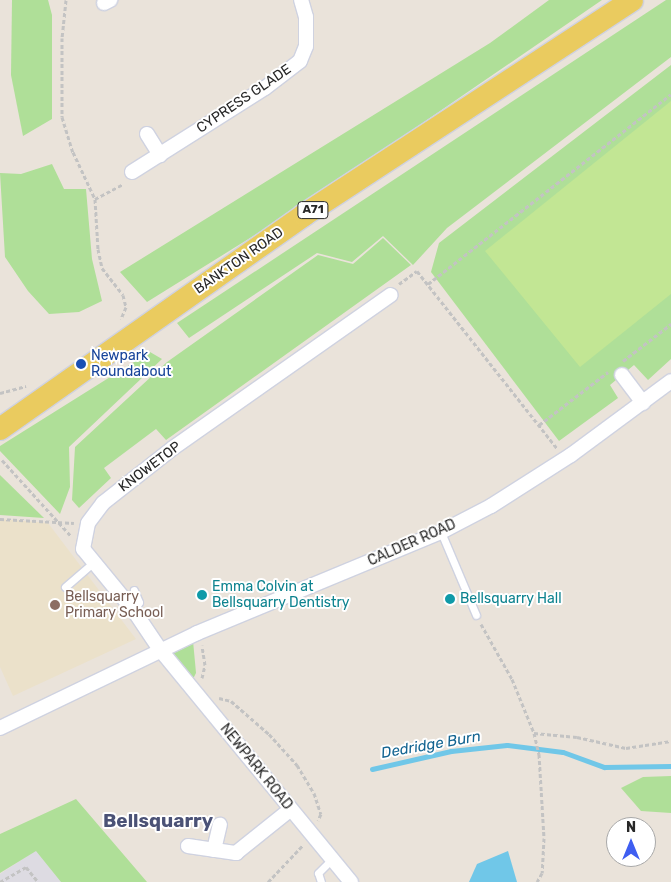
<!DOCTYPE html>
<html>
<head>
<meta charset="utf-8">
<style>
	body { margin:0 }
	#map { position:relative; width:671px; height:882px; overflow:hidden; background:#eae3da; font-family:Rubik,sans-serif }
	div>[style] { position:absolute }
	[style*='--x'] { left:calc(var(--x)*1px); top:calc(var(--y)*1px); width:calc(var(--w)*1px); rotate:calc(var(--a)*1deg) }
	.industrial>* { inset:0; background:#dddbe2 }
	.education>* { inset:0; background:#ebe1ca }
	.green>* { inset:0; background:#afdf98 }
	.pitch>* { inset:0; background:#c2e694 }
	.water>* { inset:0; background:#70c7e8 }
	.stream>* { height:5px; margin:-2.5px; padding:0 2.5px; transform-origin:2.5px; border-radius:2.5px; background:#70c7e8 }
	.path>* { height:3px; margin-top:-1.5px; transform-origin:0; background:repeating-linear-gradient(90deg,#c3c3c3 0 4px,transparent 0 6.5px) }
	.roads { filter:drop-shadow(1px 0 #cfd2e0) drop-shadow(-1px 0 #cfd2e0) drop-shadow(0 1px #cfd2e0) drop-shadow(0 -1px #cfd2e0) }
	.service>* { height:7px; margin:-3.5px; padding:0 3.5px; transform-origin:3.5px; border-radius:3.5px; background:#fff }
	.minor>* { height:14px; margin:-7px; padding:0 7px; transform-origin:7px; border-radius:7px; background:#fff }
	.primary>* { height:22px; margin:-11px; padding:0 11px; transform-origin:11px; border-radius:11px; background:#eacb5f }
	.dots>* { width:14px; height:14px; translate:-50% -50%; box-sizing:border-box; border:2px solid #fff; border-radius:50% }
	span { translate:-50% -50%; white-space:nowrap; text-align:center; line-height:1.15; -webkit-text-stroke:4px #fff; paint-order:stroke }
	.shield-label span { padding:1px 4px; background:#fff; border:1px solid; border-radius:4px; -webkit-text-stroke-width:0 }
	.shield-label { font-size:12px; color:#282828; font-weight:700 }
	.street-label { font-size:14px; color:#282828 }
	.transit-label { font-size:14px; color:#164399 }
	.left { translate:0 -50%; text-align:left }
	.culture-label { font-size:14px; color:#0d838f }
	.education-label { font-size:14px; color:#785e54 }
	.water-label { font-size:15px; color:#136491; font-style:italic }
	.district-label { font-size:19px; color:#4b5276; font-weight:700 }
	.north { position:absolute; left:606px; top:817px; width:50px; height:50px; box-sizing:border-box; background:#fff; border:1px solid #a9a9a9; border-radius:50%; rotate:0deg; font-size:14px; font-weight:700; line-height:20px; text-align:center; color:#282828 }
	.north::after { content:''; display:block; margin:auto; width:18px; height:22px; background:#3f5ef1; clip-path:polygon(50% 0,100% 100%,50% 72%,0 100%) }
</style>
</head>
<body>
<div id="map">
	<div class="industrial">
		<div style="clip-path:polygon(36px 850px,61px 882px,0 882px,0 874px)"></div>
	</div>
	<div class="education">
		<div style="clip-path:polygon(0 519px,48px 523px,136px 639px,13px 696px,0 667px)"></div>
	</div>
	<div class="green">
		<div style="clip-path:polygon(12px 0,48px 0,52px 15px,52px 119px,23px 136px,11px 75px)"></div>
		<div style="clip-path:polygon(549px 0,602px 0,300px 207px,147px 302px,120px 272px,490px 43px)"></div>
		<div style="clip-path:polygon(666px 0,671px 0,671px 57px,447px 228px,413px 265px,383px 236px,352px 262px,317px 253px,189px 338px,177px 323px)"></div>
		<div style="clip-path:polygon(671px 65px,671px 359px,648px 380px,634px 365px,610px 385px,618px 398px,559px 441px,431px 272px,439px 243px)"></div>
		<div style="clip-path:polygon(52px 164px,64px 189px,86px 189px,92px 259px,102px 301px,79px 312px,49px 314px,28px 291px,5px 257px,0 173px,21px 174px)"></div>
		<div style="clip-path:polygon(383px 238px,411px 265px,166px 440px,156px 429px,104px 468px,111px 478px,79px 508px,72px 500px,75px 447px,167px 362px,318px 255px,353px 264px)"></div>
		<div style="clip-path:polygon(150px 352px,162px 359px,69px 447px,70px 487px,60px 514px,0 451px,0 446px)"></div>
		<div style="clip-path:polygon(0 475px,44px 518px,0 515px)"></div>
		<div style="clip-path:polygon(193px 641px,196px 673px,192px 681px,171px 652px)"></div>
		<div style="clip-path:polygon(671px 776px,671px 813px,641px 811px,621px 788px,643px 777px)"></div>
		<div style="clip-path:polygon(76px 799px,147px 882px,61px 882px,36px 851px,0 873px,0 834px)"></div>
	</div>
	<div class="pitch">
		<div style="clip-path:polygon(671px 101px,671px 294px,580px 367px,485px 251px)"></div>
	</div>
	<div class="water">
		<div style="clip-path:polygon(508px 851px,517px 882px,469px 882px,477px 864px)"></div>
	</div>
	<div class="stream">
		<div style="--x:372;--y:769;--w:81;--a:-12.8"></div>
		<div style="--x:451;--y:751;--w:56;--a:-6.1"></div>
		<div style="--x:507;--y:745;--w:56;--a:7.1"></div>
		<div style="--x:563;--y:752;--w:44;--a:20.1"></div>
		<div style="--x:604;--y:767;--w:67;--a:-0.9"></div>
	</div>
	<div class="path">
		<div style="--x:66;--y:0;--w:38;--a:96"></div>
		<div style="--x:62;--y:38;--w:79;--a:90"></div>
		<div style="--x:62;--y:117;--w:37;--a:73"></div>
		<div style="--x:73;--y:152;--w:52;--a:64.9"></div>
		<div style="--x:95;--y:199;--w:50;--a:86.6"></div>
		<div style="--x:98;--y:249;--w:19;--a:78"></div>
		<div style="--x:102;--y:268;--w:34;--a:52"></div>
		<div style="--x:123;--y:295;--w:12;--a:76"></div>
		<div style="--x:126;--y:307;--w:13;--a:113"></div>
		<div style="--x:95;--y:199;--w:32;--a:-28"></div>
		<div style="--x:399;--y:284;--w:22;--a:-36"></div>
		<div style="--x:417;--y:271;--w:226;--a:51.7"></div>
		<div style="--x:428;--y:284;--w:308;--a:-38"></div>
		<div style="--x:623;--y:361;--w:61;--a:-37.6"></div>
		<div style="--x:0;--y:393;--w:27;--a:-15"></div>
		<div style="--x:539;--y:425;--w:87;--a:-37.5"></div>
		<div style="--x:2;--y:460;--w:103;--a:47.8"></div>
		<div style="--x:0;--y:519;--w:74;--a:3.1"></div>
		<div style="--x:481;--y:624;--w:63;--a:60.6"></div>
		<div style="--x:512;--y:679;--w:58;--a:67.8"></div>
		<div style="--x:534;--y:733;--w:22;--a:77"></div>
		<div style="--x:539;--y:754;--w:84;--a:86.6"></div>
		<div style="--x:544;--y:838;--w:35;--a:93"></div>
		<div style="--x:542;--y:873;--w:10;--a:119"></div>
		<div style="--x:202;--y:678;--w:13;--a:-77"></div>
		<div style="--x:205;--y:665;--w:20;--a:-99"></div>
		<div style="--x:219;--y:698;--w:12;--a:14"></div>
		<div style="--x:231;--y:701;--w:50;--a:41"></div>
		<div style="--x:269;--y:734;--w:42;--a:47.9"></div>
		<div style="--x:297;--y:765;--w:33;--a:59"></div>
		<div style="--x:314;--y:793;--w:22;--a:72"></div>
		<div style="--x:321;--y:814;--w:7;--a:117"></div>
		<div style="--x:534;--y:733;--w:43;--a:5.3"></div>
		<div style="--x:577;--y:737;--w:50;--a:12.7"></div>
		<div style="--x:626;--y:748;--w:46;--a:-8.8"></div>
		<div style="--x:0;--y:882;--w:30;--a:-30"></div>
		<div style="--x:26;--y:867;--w:19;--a:51"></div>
		<div style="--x:268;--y:882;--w:51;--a:-46.6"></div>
	</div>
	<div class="roads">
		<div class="service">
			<div style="--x:441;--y:532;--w:90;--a:67.1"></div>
			<div style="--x:65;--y:587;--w:38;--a:-41"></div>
			<div style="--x:134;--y:611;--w:10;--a:-61"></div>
			<div style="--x:139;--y:602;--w:13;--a:-113"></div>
			<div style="--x:321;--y:882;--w:9;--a:-108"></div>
			<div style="--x:318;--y:873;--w:20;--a:-45"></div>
		</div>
		<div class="minor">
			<div style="--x:104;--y:3;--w:7;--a:-27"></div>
			<div style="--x:147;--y:134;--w:25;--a:58"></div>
			<div style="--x:132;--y:172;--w:157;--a:-32.3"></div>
			<div style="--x:265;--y:88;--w:44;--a:-37.6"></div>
			<div style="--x:300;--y:61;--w:16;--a:-68"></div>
			<div style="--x:306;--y:46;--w:29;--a:-90"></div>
			<div style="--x:306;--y:17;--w:18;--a:-106"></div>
			<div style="--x:622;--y:375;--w:35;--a:53"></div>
			<div style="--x:0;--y:728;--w:219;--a:-25.7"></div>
			<div style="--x:197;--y:633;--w:264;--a:-22.5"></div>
			<div style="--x:441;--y:532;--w:56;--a:-27.5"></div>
			<div style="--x:491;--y:506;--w:95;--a:-32.5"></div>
			<div style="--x:571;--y:455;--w:124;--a:-36.5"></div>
			<div style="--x:188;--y:846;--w:49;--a:8.3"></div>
			<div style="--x:236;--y:853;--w:70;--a:-38.7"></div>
			<div style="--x:214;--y:850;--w:26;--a:-77"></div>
			<div style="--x:351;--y:882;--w:299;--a:-129.4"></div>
			<div style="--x:161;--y:651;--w:48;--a:-124"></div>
			<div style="--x:134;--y:611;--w:80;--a:-129.4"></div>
			<div style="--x:83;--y:549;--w:26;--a:-79"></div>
			<div style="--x:88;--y:523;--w:25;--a:-53"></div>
			<div style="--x:103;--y:503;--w:89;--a:-38.2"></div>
			<div style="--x:173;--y:448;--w:266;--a:-35.1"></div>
		</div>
		<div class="primary">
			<div style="--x:0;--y:429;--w:372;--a:-35.1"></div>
			<div style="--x:304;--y:215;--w:392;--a:-33.2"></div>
		</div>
	</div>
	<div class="dots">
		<div style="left:81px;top:364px;background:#1a4fb4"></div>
		<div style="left:202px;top:595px;background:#0f9aa8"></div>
		<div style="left:450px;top:599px;background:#0f9aa8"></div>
		<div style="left:55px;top:605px;background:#8d6e63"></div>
	</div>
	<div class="shield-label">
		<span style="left:313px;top:210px">A71</span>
	</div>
	<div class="street-label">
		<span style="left:244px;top:99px;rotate:-34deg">CYPRESS GLADE</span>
		<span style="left:239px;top:261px;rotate:-35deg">BANKTON ROAD</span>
		<span style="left:150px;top:467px;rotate:-37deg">KNOWETOP</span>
		<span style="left:412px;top:543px;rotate:-24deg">CALDER ROAD</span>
		<span style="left:256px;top:767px;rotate:51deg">NEWPARK ROAD</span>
	</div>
	<div class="transit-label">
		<span class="left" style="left:91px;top:364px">Newpark<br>Roundabout</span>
	</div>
	<div class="culture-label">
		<span class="left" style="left:212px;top:595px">Emma Colvin at<br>Bellsquarry Dentistry</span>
		<span class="left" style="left:460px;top:599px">Bellsquarry Hall</span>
	</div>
	<div class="education-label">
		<span class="left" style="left:65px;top:605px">Bellsquarry<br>Primary School</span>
	</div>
	<div class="water-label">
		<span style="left:431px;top:745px;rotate:-10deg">Dedridge Burn</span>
	</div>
	<div class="district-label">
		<span style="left:158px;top:821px">Bellsquarry</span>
	</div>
	<div class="north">N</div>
</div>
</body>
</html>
